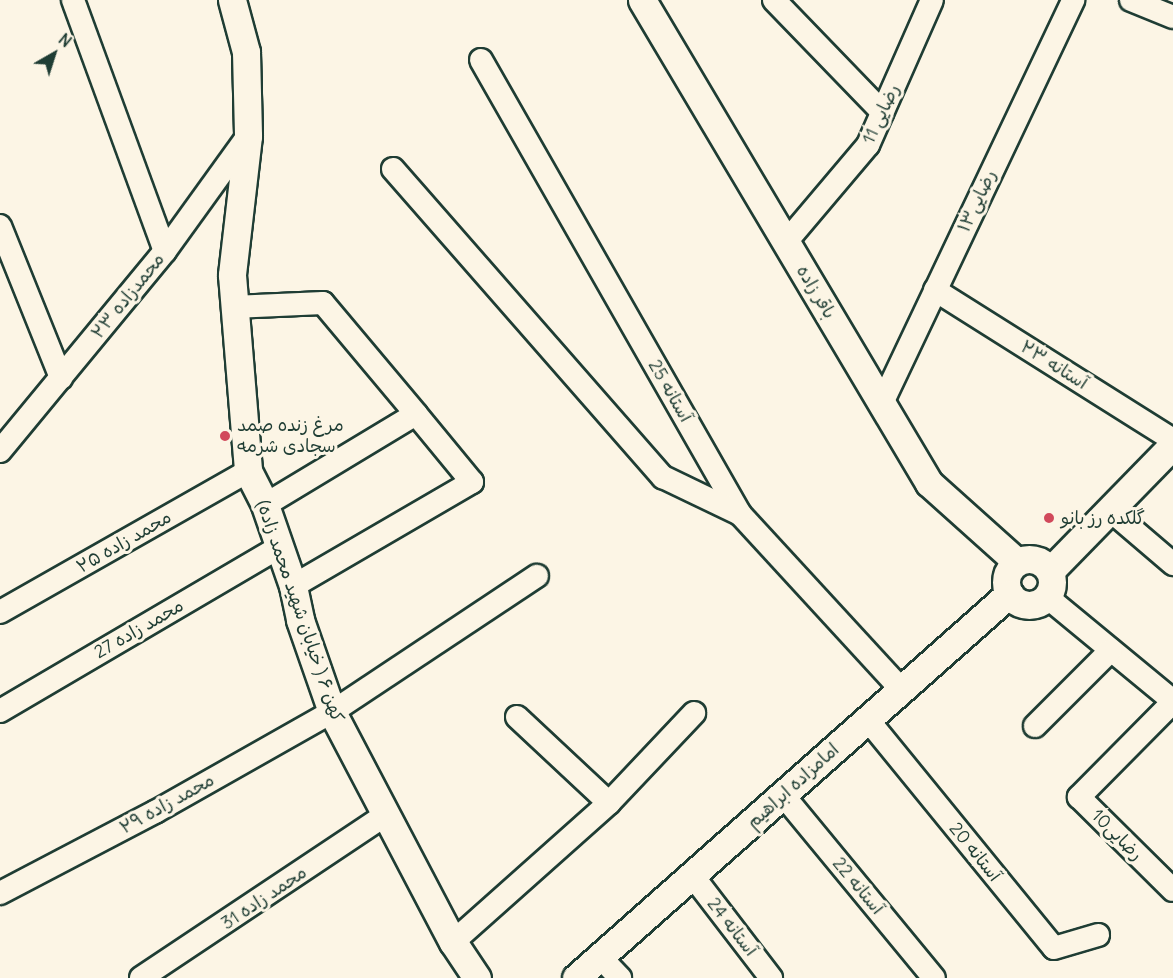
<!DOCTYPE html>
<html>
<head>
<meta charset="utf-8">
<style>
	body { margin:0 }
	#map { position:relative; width:1173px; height:978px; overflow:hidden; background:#fcf5e5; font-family:Delius,"Playpen Sans Arabic",sans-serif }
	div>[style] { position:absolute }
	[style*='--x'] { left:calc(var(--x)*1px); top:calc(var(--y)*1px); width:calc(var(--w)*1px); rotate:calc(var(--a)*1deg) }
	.roads { filter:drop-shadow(2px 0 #1f3d34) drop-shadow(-2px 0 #1f3d34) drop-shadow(0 2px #1f3d34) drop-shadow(0 -2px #1f3d34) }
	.minor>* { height:22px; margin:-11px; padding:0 11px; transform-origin:11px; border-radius:11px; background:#fcf5e5 }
	.tertiary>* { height:27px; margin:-13.5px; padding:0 13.5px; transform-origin:13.5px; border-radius:13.5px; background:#fcf5e5 }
	.tertiary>.ring { margin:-13.5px; padding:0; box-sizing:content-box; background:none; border:27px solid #fcf5e5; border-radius:50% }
	.dots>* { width:16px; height:16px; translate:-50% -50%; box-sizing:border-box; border:3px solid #fcf5e5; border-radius:50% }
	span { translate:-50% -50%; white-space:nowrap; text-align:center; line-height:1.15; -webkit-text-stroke:6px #fcf5e5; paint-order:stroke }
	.street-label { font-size:18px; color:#1f3d34 }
	.poi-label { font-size:18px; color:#1f3d34 }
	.left { translate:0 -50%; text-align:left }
	.north { position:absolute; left:24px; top:24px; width:60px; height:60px; -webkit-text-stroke:4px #fcf5e5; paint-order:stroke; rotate:39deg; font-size:16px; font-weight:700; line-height:24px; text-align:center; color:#1f3d34 }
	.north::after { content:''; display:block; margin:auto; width:21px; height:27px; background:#1f3d34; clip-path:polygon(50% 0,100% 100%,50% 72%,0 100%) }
</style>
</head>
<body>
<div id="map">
	<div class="roads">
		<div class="minor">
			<div style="--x:73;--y:0;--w:267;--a:69.9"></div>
			<div style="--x:774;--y:0;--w:156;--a:46"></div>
			<div style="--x:1131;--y:0;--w:45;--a:22"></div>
			<div style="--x:481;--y:60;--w:523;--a:60.3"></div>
			<div style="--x:740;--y:514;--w:239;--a:47.4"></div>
			<div style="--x:393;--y:169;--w:410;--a:48.8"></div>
			<div style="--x:663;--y:477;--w:85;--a:25.7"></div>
			<div style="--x:0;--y:226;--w:164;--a:68.1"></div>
			<div style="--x:786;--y:242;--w:127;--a:-49.8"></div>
			<div style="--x:868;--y:145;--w:158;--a:-66.2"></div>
			<div style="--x:935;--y:290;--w:281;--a:32.2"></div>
			<div style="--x:233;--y:307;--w:90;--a:-2.5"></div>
			<div style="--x:323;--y:303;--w:145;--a:50"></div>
			<div style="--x:882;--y:403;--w:446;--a:-64.6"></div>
			<div style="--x:0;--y:451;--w:259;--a:-50.5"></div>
			<div style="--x:165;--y:251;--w:142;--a:-54.2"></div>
			<div style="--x:265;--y:505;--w:176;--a:-31.1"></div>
			<div style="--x:416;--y:414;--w:88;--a:50.5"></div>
			<div style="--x:472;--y:482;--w:207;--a:149.8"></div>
			<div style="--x:1111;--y:511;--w:82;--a:40.5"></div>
			<div style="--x:1047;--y:597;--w:163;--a:39.5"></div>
			<div style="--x:0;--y:612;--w:285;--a:-29.6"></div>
			<div style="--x:1173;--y:702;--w:134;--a:134.7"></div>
			<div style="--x:1079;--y:797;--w:132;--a:44.7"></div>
			<div style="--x:0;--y:711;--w:322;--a:-30.4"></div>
			<div style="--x:517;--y:717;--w:126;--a:43.1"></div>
			<div style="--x:868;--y:720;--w:294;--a:50.8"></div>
			<div style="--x:1054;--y:948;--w:46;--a:-16.5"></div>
			<div style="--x:1035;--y:726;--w:107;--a:-45"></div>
			<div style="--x:783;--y:795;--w:237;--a:50.5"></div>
			<div style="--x:692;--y:875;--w:130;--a:52.5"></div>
			<div style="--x:0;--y:893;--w:175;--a:-27.6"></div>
			<div style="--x:155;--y:812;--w:203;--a:-29.5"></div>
			<div style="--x:332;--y:712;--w:246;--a:-33.6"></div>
			<div style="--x:453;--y:942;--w:209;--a:-41.7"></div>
			<div style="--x:609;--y:803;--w:124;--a:-46.6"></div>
			<div style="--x:600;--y:957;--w:29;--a:46"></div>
			<div style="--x:141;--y:978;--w:293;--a:-33.7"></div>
		</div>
		<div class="tertiary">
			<div style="--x:232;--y:0;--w:54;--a:74.9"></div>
			<div style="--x:246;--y:52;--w:84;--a:88.6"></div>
			<div style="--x:248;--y:136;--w:140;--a:96.6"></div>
			<div style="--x:232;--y:275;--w:197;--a:85.3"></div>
			<div style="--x:248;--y:471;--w:38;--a:63"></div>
			<div style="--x:265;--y:505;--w:86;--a:70.9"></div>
			<div style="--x:293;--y:586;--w:35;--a:78"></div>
			<div style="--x:300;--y:620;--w:97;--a:70.8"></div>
			<div style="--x:332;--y:712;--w:260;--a:62.3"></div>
			<div style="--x:453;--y:942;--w:43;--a:56.3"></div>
			<div style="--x:642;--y:0;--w:562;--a:59.28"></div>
			<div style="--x:929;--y:483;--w:118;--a:41.9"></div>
			<div class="ring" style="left:1006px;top:559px;width:19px;height:19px"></div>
			<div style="--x:1050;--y:571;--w:176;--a:-45.7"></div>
			<div style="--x:576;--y:978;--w:579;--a:-41.57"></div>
		</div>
	</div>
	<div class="dots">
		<div style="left:225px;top:436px;background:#d1495b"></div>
		<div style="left:1049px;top:518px;background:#d1495b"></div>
	</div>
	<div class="street-label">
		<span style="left:881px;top:114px;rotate:-65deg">رضایی 11</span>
		<span style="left:977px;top:201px;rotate:-65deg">رضایی۱۳</span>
		<span style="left:816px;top:292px;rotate:59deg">باقر زاده</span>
		<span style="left:128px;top:296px;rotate:-51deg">محمدزاده ۲۳</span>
		<span style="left:1054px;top:365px;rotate:32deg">آستانه ۲۳</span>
		<span style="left:670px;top:391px;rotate:60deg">آستانه 25</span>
		<span style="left:124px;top:542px;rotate:-30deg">محمد زاده ۲۵</span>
		<span style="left:300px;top:611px;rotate:71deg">کهن ۶ ( خیابان شهید محمد زاده)</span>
		<span style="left:139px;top:629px;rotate:-30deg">محمد زاده 27</span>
		<span style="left:793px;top:786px;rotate:-42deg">امامزاده ابراهیم</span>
		<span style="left:167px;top:804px;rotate:-29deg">محمد زاده ۲۹</span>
		<span style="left:1117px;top:835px;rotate:45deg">رضایی10</span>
		<span style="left:975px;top:852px;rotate:51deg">آستانه 20</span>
		<span style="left:858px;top:886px;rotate:50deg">آستانه 22</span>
		<span style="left:264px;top:898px;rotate:-34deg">محمد زاده 31</span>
		<span style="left:732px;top:927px;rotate:52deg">آستانه 24</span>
	</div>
	<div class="poi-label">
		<span class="left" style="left:237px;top:436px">مرغ زنده صمد<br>سجادی شرمه</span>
		<span class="left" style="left:1061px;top:518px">گلکده رز بانو</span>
	</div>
	<div class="north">N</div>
</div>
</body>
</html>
